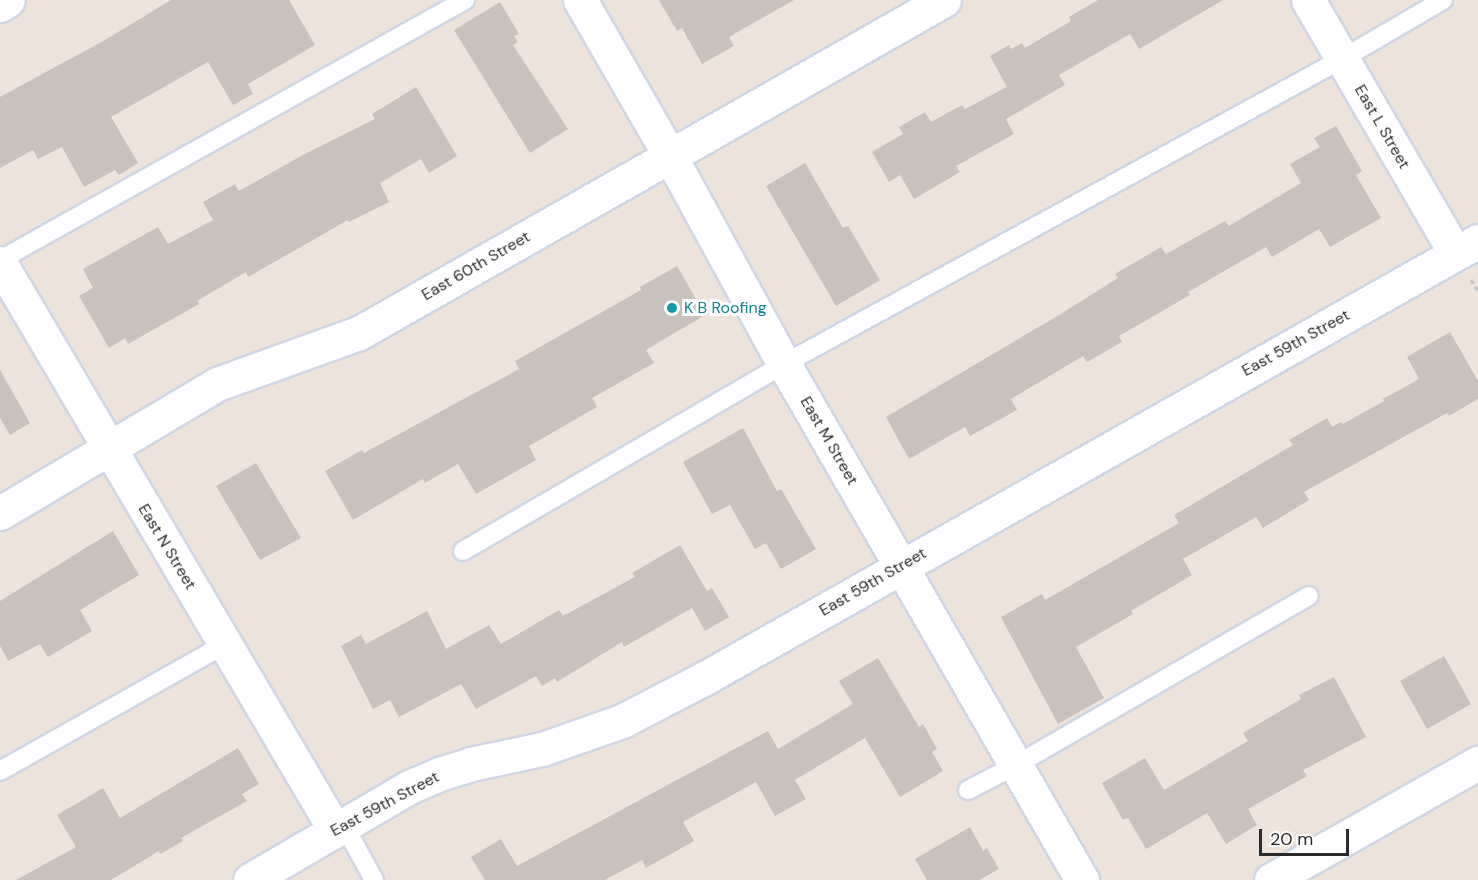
<!DOCTYPE html>
<html>
<head>
<meta charset="utf-8">
<style>
	body { margin:0 }
	#map { position:relative; width:1478px; height:880px; overflow:hidden; background:#eee4db; font-family:"DM Sans",sans-serif }
	div>[style] { position:absolute }
	[style*='--x'] { left:calc(var(--x)*1px); top:calc(var(--y)*1px); width:calc(var(--w)*1px); rotate:calc(var(--a)*1deg) }
	.building>* { inset:0; background:#c9c1bb }
	.path>* { height:4px; margin-top:-2px; transform-origin:0; background:repeating-linear-gradient(90deg,#c8c8c8 0 4.5px,transparent 0 7.5px) }
	.roads { filter:drop-shadow(2px 0 #d1d6e4) drop-shadow(-2px 0 #d1d6e4) drop-shadow(0 2px #d1d6e4) drop-shadow(0 -2px #d1d6e4) }
	.service>* { height:18px; margin:-9px; padding:0 9px; transform-origin:9px; border-radius:9px; background:#fff }
	.minor>* { height:33px; margin:-16.5px; padding:0 16.5px; transform-origin:16.5px; border-radius:16.5px; background:#fff }
	.dots>* { width:16px; height:16px; translate:-50% -50%; box-sizing:border-box; border:3px solid #fff; border-radius:50% }
	span { translate:-50% -50%; white-space:nowrap; text-align:center; line-height:1.15; -webkit-text-stroke:6px #fff; paint-order:stroke }
	.street-label { font-size:16px; color:#2a2a2a }
	.culture-label { font-size:16px; color:#0d838f }
	.left { translate:0 -50%; text-align:left }
	.scale { position:absolute; left:1259px; top:829px; width:90px; height:27px; box-sizing:border-box; border:3px solid #2a2a2a; border-top:0; padding-left:8px; font-size:18px; line-height:21px; white-space:nowrap; color:#2a2a2a; -webkit-text-stroke:4px #fff; paint-order:stroke }
</style>
</head>
<body>
<div id="map">
	<div class="building">
		<div style="clip-path:polygon(171px 0,289px 0,315px 45px,248px 84px,253px 94px,233px 105px,208px 62px,111px 117px,138px 163px,119px 175px,115px 170px,84px 187px,62px 147px,38px 159px,33px 150px,0 168px,0 97px,105px 40px)"></div>
		<div style="clip-path:polygon(659px 0,794px 0,729px 37px,734px 46px,702px 64px,682px 28px,677px 31px)"></div>
		<div style="clip-path:polygon(1098px 0,1223px 0,1139px 49px,1130px 34px,1059px 75px,1065px 85px,1006px 119px,1014px 134px,956px 166px,960px 172px,914px 199px,900px 175px,889px 182px,872px 152px,903px 134px,899px 127px,925px 112px,931px 122px,962px 105px,965px 109px,1007px 87px,990px 56px,1009px 45px,1011px 49px,1022px 43px,1025px 48px,1071px 21px,1069px 17px)"></div>
		<div style="clip-path:polygon(500px 2px,519px 34px,514px 36px,518px 42px,513px 45px,568px 129px,530px 153px,454px 30px)"></div>
		<div style="clip-path:polygon(416px 87px,457px 156px,429px 173px,421px 159px,380px 183px,389px 202px,349px 222px,348px 220px,248px 277px,246px 272px,197px 301px,199px 304px,128px 344px,125px 338px,109px 348px,79px 296px,93px 288px,83px 269px,158px 227px,168px 244px,213px 220px,203px 202px,235px 184px,239px 191px,303px 155px,375px 119px,372px 114px)"></div>
		<div style="clip-path:polygon(1336px 126px,1362px 171px,1356px 175px,1381px 218px,1330px 247px,1319px 229px,1272px 257px,1266px 247px,1188px 292px,1190px 295px,1119px 336px,1122px 342px,1087px 362px,1083px 356px,1011px 399px,1017px 410px,970px 436px,965px 427px,909px 459px,886px 417px,1059px 315px,1118px 278px,1115px 274px,1161px 247px,1166px 254px,1225px 221px,1229px 226px,1301px 183px,1290px 164px,1320px 147px,1314px 138px)"></div>
		<div style="clip-path:polygon(805px 163px,843px 228px,848px 226px,880px 280px,836px 306px,766px 186px)"></div>
		<div style="clip-path:polygon(677px 266px,705px 315px,646px 350px,654px 363px,592px 398px,597px 407px,529px 446px,536px 460px,476px 494px,458px 464px,425px 483px,423px 479px,353px 520px,325px 471px,362px 450px,364px 453px,519px 369px,515px 361px,641px 290px,640px 287px)"></div>
		<div style="clip-path:polygon(1450px 332px,1478px 381px,1478px 399px,1449px 416px,1447px 413px,1304px 492px,1309px 500px,1263px 528px,1256px 517px,1183px 559px,1192px 575px,1131px 611px,1133px 614px,1076px 647px,1104px 698px,1058px 724px,1001px 617px,1042px 594px,1045px 600px,1179px 523px,1174px 515px,1293px 445px,1289px 440px,1327px 418px,1332px 427px,1341px 422px,1343px 424px,1384px 401px,1383px 399px,1419px 379px,1407px 357px)"></div>
		<div style="clip-path:polygon(0 370px,30px 423px,10px 435px,0 418px)"></div>
		<div style="clip-path:polygon(743px 428px,777px 491px,781px 489px,816px 549px,781px 569px,766px 543px,755px 549px,730px 505px,712px 514px,683px 462px)"></div>
		<div style="clip-path:polygon(256px 463px,301px 538px,260px 560px,216px 486px)"></div>
		<div style="clip-path:polygon(113px 531px,139px 575px,80px 610px,92px 631px,48px 657px,40px 644px,8px 661px,0 646px,0 601px)"></div>
		<div style="clip-path:polygon(680px 545px,707px 591px,712px 588px,729px 617px,705px 631px,692px 608px,624px 647px,622px 642px,557px 682px,555px 678px,542px 686px,536px 676px,476px 709px,461px 684px,399px 717px,390px 700px,373px 709px,341px 646px,361px 635px,366px 644px,427px 611px,446px 649px,489px 625px,501px 644px,559px 610px,563px 616px,635px 577px,632px 573px)"></div>
		<div style="clip-path:polygon(1444px 656px,1471px 704px,1427px 729px,1400px 681px)"></div>
		<div style="clip-path:polygon(878px 658px,919px 727px,923px 724px,937px 749px,932px 752px,943px 771px,900px 797px,865px 738px,795px 780px,806px 799px,775px 816px,756px 782px,683px 822px,694px 841px,646px 868px,642px 860px,605px 880px,485px 880px,471px 857px,501px 839px,517px 866px,768px 731px,778px 749px,853px 704px,839px 681px)"></div>
		<div style="clip-path:polygon(1334px 677px,1366px 737px,1303px 770px,1307px 776px,1248px 809px,1257px 825px,1226px 844px,1207px 813px,1146px 849px,1128px 818px,1123px 820px,1102px 783px,1145px 758px,1164px 790px,1248px 741px,1243px 733px,1301px 699px,1299px 695px)"></div>
		<div style="clip-path:polygon(238px 748px,259px 784px,242px 794px,247px 801px,181px 838px,183px 841px,160px 854px,159px 851px,111px 880px,16px 880px,76px 847px,57px 815px,103px 788px,120px 818px)"></div>
		<div style="clip-path:polygon(970px 827px,983px 851px,987px 848px,999px 869px,979px 880px,927px 880px,915px 859px)"></div>
	</div>
	<div class="path">
		<div style="--x:1471;--y:280;--w:14;--a:60"></div>
	</div>
	<div class="roads">
		<div class="service">
			<div style="--x:0;--y:260;--w:533;--a:-29.21"></div>
			<div style="--x:463;--y:551;--w:371;--a:-30.2"></div>
			<div style="--x:784;--y:364;--w:636;--a:-28.66"></div>
			<div style="--x:1342;--y:59;--w:117;--a:-30.3"></div>
			<div style="--x:0;--y:771;--w:258;--a:-29.4"></div>
			<div style="--x:968;--y:790;--w:54;--a:-27.5"></div>
			<div style="--x:1016;--y:765;--w:338;--a:-30"></div>
			<div style="--x:344;--y:825;--w:63;--a:61.4"></div>
		</div>
		<div class="minor">
			<div style="--x:580;--y:0;--w:180;--a:60"></div>
			<div style="--x:670;--y:156;--w:237;--a:61.3"></div>
			<div style="--x:784;--y:364;--w:596;--a:59.99"></div>
			<div style="--x:1308;--y:0;--w:293;--a:59.8"></div>
			<div style="--x:0;--y:5;--w:9;--a:-32"></div>
			<div style="--x:0;--y:263;--w:659;--a:59.42"></div>
			<div style="--x:0;--y:513;--w:252;--a:-30.7"></div>
			<div style="--x:217;--y:384;--w:151;--a:-19.8"></div>
			<div style="--x:359;--y:333;--w:673;--a:-29.65"></div>
			<div style="--x:250;--y:880;--w:184;--a:-30.3"></div>
			<div style="--x:409;--y:787;--w:33;--a:-23"></div>
			<div style="--x:439;--y:774;--w:34;--a:-17"></div>
			<div style="--x:471;--y:764;--w:73;--a:-11.9"></div>
			<div style="--x:542;--y:749;--w:85;--a:-19.3"></div>
			<div style="--x:622;--y:721;--w:93;--a:-27.4"></div>
			<div style="--x:705;--y:678;--w:888;--a:-29.48"></div>
			<div style="--x:1271;--y:880;--w:238;--a:-29.5"></div>
		</div>
	</div>
	<div class="dots">
		<div style="left:672px;top:308px;background:#0f9aa8"></div>
	</div>
	<div class="street-label">
		<span style="left:1382px;top:127px;rotate:60deg">East L Street</span>
		<span style="left:476px;top:266px;rotate:-30deg">East 60th Street</span>
		<span style="left:1296px;top:343px;rotate:-29deg">East 59th Street</span>
		<span style="left:829px;top:441px;rotate:60deg">East M Street</span>
		<span style="left:167px;top:547px;rotate:59deg">East N Street</span>
		<span style="left:873px;top:582px;rotate:-30deg">East 59th Street</span>
		<span style="left:385px;top:804px;rotate:-28deg">East 59th Street</span>
	</div>
	<div class="culture-label">
		<span class="left" style="left:684px;top:308px">K B Roofing</span>
	</div>
	<div class="scale">20 m</div>
</div>
</body>
</html>
